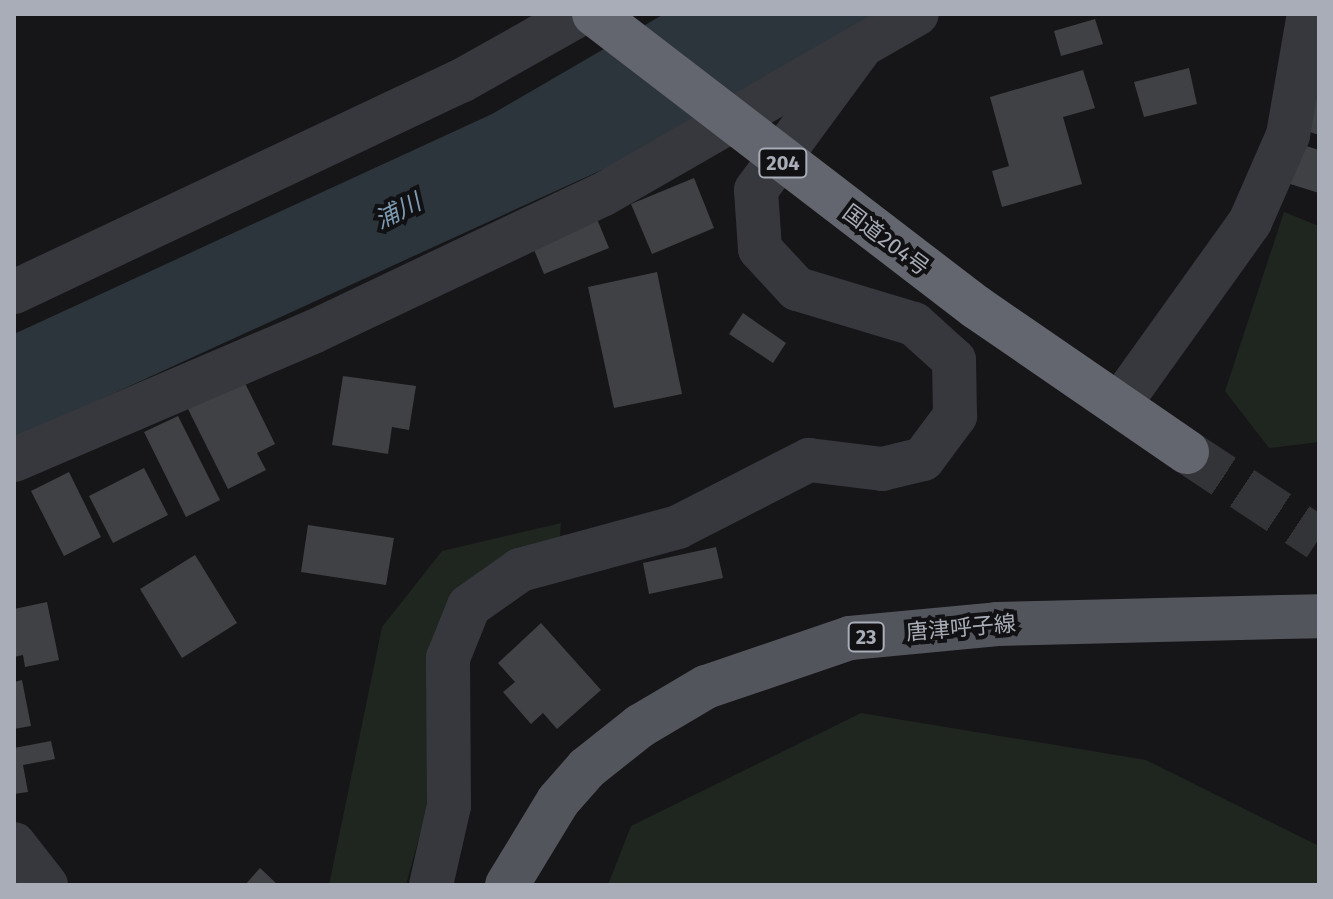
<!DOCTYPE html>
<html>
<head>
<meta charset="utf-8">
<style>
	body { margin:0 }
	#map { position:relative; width:1333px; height:899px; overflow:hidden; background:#161618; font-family:"Fira Sans","Noto Sans JP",sans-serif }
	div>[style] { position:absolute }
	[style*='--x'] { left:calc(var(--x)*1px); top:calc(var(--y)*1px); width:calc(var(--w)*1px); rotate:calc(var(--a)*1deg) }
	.green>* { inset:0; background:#1e261f }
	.water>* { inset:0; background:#2c353c }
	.building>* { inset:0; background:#404145 }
	.highway-tunnel>* { height:44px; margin-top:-22px; transform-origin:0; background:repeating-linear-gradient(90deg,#333438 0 44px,transparent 0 66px) }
	.minor>* { height:44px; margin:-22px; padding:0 22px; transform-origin:22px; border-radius:22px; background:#37383d }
	.major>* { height:44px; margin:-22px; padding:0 22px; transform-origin:22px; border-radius:22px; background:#53555c }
	.highway>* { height:44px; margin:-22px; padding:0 22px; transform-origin:22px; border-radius:22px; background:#63666e }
	.highway-bridge>* { height:44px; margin:-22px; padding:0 22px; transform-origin:22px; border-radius:22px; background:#63666e }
	span { translate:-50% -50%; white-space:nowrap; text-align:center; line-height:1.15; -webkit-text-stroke:8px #111113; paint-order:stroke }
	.shield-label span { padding:2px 6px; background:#111113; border:2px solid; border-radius:6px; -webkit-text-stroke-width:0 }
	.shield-label { font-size:20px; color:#a8adb8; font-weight:700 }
	.street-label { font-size:22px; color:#a8adb8 }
	.water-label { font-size:24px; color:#7f9bb3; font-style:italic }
	.frame { position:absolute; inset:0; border:16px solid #a8adb8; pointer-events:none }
</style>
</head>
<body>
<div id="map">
	<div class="green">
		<div style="clip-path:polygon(1284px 212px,1319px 226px,1319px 442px,1269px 448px,1225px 391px)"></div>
		<div style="clip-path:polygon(561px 523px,557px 569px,477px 626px,406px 885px,329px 885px,382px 627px,442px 551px)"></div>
		<div style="clip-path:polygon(861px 713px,1146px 760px,1319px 846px,1319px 885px,608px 885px,631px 826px)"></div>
	</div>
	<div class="water">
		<div style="clip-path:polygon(664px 14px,900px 14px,796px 81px,14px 439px,14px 334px,492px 114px)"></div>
	</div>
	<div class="building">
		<div style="clip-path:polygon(1095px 19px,1103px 44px,1061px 56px,1054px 31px)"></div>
		<div style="clip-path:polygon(1189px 68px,1197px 104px,1144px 117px,1134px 82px)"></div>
		<div style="clip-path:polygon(1083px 70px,1095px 108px,1063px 117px,1082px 184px,1002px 207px,992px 171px,1009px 166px,990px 97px)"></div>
		<div style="clip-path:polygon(1318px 91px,1319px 91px,1319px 135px,1307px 131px)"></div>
		<div style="clip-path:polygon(1300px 144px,1319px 150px,1319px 193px,1287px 183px)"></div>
		<div style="clip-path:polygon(694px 178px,714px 228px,652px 254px,631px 204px)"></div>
		<div style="clip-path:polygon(597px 219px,609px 248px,544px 274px,532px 245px)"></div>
		<div style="clip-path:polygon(657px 272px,682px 394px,614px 408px,588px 287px)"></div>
		<div style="clip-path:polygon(743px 313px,786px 343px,773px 363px,729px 334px)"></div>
		<div style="clip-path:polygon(343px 376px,416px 386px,409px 430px,392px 427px,388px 454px,332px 445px)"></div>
		<div style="clip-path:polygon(243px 379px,275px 444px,257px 453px,266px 470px,228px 489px,187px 407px)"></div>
		<div style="clip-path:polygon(178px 416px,220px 500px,186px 517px,144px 432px)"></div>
		<div style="clip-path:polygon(144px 468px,168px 515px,113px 543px,89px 496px)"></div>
		<div style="clip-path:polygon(69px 472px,101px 537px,64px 556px,31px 491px)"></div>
		<div style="clip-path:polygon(308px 525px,394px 538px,386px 585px,301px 572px)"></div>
		<div style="clip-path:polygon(716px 547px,723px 578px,649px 594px,643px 563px)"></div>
		<div style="clip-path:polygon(195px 555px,237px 623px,182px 658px,140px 589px)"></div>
		<div style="clip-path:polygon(47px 602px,59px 660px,25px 667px,23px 655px,14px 657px,14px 609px)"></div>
		<div style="clip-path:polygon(541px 623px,601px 690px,557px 729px,543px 713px,531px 724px,503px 692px,515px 682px,498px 663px)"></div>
		<div style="clip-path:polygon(22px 680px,31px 726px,14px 729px,14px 682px)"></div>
		<div style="clip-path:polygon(51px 741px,55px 759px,23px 765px,28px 792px,14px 794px,14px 748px)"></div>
		<div style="clip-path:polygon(260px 868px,278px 885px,245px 885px)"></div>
	</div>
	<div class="highway-tunnel">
		<div style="--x:1187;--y:452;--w:158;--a:33.4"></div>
	</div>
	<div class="minor">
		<div style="--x:14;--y:292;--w:494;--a:-25.3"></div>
		<div style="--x:461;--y:81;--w:137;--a:-29.4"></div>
		<div style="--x:1119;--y:405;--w:225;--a:-54.4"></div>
		<div style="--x:1250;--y:222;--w:95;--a:-66.4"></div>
		<div style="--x:1288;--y:135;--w:123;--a:-80.2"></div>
		<div style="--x:14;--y:460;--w:327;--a:-23.2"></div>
		<div style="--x:315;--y:331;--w:318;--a:-25.4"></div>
		<div style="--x:602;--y:195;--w:363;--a:-29.9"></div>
		<div style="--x:14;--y:844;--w:52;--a:52"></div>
		<div style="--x:431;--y:885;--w:81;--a:-77.2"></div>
		<div style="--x:449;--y:806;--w:148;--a:-90.4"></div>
		<div style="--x:448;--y:658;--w:56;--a:-68"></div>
		<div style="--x:469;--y:606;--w:62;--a:-35.2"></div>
		<div style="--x:520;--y:570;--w:164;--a:-15.2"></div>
		<div style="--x:678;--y:527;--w:147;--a:-27.1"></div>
		<div style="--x:809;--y:460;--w:74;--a:7"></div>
		<div style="--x:882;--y:469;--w:42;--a:-13.7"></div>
		<div style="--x:923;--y:459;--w:54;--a:-53.3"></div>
		<div style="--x:955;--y:416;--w:56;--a:-91"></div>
		<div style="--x:954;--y:360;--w:54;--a:-138"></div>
		<div style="--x:914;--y:324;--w:122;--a:-163.3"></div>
		<div style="--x:797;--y:289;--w:54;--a:-132.8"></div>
		<div style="--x:760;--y:249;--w:59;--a:-93.9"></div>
		<div style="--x:756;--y:190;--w:174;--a:-53.7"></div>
	</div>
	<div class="major">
		<div style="--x:507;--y:885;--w:98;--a:-58.7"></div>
		<div style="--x:558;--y:801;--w:44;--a:-48.7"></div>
		<div style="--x:587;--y:768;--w:68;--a:-38.4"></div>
		<div style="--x:640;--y:726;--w:77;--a:-30.6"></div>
		<div style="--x:706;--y:687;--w:152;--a:-18.8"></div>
		<div style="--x:850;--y:638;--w:148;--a:-5.4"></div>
		<div style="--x:997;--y:624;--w:322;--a:-1.4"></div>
	</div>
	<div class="highway">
		<div style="--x:976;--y:307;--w:256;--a:34.5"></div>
	</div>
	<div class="highway-bridge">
		<div style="--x:594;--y:14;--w:481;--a:37.5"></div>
	</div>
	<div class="shield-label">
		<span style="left:783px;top:163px">204</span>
		<span style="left:866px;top:637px">23</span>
	</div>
	<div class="street-label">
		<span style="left:886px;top:240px;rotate:37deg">国道204号</span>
		<span style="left:961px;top:628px;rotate:-5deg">唐津呼子線</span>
	</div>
	<div class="water-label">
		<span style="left:398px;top:212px;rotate:-27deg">浦川</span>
	</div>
	<div class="frame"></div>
</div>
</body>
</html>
